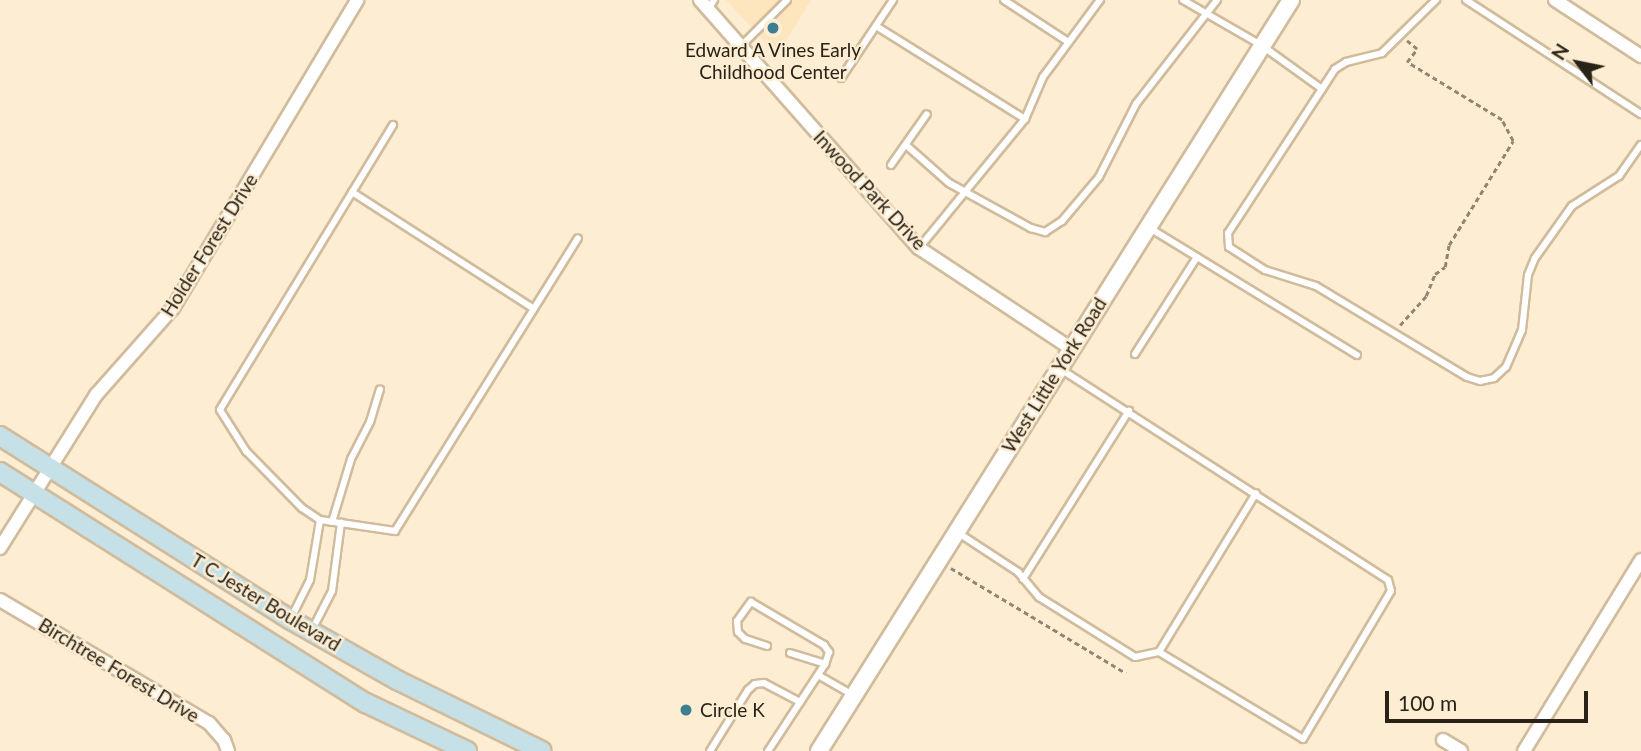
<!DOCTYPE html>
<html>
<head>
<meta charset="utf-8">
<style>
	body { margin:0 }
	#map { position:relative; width:1641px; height:751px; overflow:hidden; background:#fdedd3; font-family:Lato,sans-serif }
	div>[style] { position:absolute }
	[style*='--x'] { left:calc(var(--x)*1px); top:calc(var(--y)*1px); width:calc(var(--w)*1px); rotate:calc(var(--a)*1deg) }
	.built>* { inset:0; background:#fde5be }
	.path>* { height:2.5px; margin-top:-1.25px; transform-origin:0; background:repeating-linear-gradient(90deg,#928673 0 5px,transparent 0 8.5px) }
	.roads { filter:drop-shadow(2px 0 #d0bc9d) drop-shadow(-2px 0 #d0bc9d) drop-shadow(0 2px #d0bc9d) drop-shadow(0 -2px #d0bc9d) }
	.service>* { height:6px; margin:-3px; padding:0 3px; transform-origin:3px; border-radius:3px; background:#fff }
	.minor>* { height:12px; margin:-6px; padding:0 6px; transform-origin:6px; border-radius:6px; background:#fff }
	.tertiary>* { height:16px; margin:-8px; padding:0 8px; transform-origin:8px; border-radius:8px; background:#fff }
	.secondary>* { height:18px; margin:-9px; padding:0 9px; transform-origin:9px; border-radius:9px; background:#c6e0e7 }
	.dots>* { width:19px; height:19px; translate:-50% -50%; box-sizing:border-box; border:4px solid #fdedd3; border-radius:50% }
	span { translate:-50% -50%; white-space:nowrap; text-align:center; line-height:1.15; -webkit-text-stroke:5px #fdedd3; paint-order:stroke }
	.poi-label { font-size:19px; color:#292216 }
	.left { translate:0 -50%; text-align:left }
	.street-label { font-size:19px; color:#292216 }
	.north { position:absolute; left:1543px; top:28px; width:70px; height:70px; -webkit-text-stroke:5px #fdedd3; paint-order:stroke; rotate:302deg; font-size:19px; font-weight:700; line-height:28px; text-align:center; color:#292216 }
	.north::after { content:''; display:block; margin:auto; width:24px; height:32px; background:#292216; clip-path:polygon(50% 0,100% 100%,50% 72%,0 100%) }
	.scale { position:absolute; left:1385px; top:691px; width:203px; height:32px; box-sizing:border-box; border:4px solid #292216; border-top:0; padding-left:9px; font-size:21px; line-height:24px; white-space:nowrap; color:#292216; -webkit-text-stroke:5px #fdedd3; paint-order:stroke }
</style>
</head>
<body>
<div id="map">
	<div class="built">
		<div style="clip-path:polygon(726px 0,811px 0,777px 55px)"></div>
	</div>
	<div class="path">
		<div style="--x:1400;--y:325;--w:39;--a:-48"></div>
		<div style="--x:1426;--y:296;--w:24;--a:-68"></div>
		<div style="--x:1435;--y:274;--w:12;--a:-35"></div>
		<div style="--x:1445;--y:267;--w:22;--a:-80"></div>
		<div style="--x:1449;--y:245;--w:122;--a:-58.4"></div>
		<div style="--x:1513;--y:141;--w:24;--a:-118"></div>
		<div style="--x:1502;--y:120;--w:111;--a:-148.6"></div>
		<div style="--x:1407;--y:62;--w:16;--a:-52"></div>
		<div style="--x:1417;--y:49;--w:13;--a:-141"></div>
		<div style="--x:951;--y:568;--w:204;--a:31"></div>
	</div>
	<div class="roads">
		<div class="service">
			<div style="--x:1004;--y:0;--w:75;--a:33.1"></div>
			<div style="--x:1183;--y:0;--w:90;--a:30"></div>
			<div style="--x:1261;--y:45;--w:75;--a:35.8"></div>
			<div style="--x:1322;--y:89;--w:172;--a:123.1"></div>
			<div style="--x:1228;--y:233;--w:14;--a:86"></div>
			<div style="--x:1229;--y:247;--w:43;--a:32.6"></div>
			<div style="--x:1265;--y:270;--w:53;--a:17.4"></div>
			<div style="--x:1316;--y:286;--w:176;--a:31.1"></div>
			<div style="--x:1467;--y:377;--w:14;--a:17"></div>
			<div style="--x:1480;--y:381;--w:14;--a:-12"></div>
			<div style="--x:1494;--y:378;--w:16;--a:-43"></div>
			<div style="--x:1506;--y:367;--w:40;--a:-66.6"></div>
			<div style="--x:1522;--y:330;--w:55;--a:-83.8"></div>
			<div style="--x:1528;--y:275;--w:18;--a:-68"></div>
			<div style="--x:1535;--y:258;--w:64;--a:-54.6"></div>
			<div style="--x:1572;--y:206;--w:56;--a:-32.6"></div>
			<div style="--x:1619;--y:176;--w:38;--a:-55"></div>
			<div style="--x:1466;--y:0;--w:209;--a:33.1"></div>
			<div style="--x:708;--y:9;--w:11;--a:-56"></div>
			<div style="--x:876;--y:26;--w:176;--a:32"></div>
			<div style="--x:741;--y:46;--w:65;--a:-45"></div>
			<div style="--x:841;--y:78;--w:94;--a:-56.3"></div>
			<div style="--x:1322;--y:89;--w:24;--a:-57"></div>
			<div style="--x:1335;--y:69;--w:13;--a:-32"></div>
			<div style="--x:1346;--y:62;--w:37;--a:-14"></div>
			<div style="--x:1382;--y:53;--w:76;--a:-44.5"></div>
			<div style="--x:393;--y:125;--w:333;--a:121.3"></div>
			<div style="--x:220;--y:410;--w:49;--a:57.6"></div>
			<div style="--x:246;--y:451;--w:80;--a:45.5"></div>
			<div style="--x:302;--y:508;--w:22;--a:34"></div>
			<div style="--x:320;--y:520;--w:76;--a:8.3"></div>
			<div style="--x:395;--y:531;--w:345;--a:-58"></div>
			<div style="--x:906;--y:145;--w:57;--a:41.5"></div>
			<div style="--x:949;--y:183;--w:94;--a:28.8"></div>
			<div style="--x:1031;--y:228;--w:15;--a:16"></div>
			<div style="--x:1045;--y:232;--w:20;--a:-33"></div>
			<div style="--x:1062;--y:221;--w:57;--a:-49.9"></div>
			<div style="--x:1099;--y:177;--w:82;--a:-63.1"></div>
			<div style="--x:1136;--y:104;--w:132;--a:-52.1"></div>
			<div style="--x:891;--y:165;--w:62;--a:-54.8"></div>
			<div style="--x:352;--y:192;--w:216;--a:32.7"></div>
			<div style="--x:1148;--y:227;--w:245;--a:31.5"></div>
			<div style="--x:919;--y:248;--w:167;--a:-50.6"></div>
			<div style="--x:1025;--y:119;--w:46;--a:-66.8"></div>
			<div style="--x:1043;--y:77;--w:96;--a:-53.5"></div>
			<div style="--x:1135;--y:354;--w:115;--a:-57.4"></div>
			<div style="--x:332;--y:522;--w:66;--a:-73.2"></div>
			<div style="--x:351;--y:459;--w:42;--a:-62.8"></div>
			<div style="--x:370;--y:422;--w:34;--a:-73"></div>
			<div style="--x:957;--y:532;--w:73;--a:33.3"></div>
			<div style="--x:1018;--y:572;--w:33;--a:50"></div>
			<div style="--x:1039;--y:597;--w:113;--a:32"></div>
			<div style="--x:1135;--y:657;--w:25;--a:-12"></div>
			<div style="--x:1159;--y:652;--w:168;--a:31.1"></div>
			<div style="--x:1303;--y:739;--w:172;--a:-59.3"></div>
			<div style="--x:1391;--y:591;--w:11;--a:-105"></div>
			<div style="--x:1388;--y:580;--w:391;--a:-147.2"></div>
			<div style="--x:1023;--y:579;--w:199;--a:-57.8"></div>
			<div style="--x:291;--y:618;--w:42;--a:-63.4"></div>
			<div style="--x:310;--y:580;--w:61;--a:-80.5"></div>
			<div style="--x:312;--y:630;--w:44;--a:-62.9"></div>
			<div style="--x:332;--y:591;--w:69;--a:-82.5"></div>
			<div style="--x:767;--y:646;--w:23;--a:-162"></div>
			<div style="--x:745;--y:639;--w:10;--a:-135"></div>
			<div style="--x:738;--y:632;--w:11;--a:-95"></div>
			<div style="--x:737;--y:621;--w:24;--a:-54"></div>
			<div style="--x:751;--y:602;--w:85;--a:30.5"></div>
			<div style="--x:824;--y:645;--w:9;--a:54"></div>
			<div style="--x:829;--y:652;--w:13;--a:108"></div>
			<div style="--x:825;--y:664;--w:104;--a:123.2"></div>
			<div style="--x:1159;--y:652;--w:186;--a:-58.6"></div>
			<div style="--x:790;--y:653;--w:37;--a:17"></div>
			<div style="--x:818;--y:675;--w:40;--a:29.7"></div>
			<div style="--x:710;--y:751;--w:72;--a:-58.1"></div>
			<div style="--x:748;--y:690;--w:9;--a:-41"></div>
			<div style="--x:755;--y:684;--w:9;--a:-6"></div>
			<div style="--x:764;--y:683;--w:41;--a:27.8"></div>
		</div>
		<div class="minor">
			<div style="--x:700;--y:0;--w:331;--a:48.6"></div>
			<div style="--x:919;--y:248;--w:181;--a:33.5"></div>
			<div style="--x:1555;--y:0;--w:103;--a:33.1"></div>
			<div style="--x:0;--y:548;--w:181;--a:-57.9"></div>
			<div style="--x:96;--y:395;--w:116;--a:-48.5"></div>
			<div style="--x:173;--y:308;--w:359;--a:-59.1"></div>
			<div style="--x:0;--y:600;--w:243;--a:30.5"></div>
			<div style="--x:209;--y:723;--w:23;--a:49"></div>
			<div style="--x:224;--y:740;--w:12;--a:70"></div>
			<div style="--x:1443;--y:740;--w:21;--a:31"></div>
			<div style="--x:1524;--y:751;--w:224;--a:-58.5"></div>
		</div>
		<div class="tertiary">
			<div style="--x:819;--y:751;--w:887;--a:-57.85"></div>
		</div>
		<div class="secondary">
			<div style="--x:0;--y:436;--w:344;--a:32.3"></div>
			<div style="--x:291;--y:620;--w:122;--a:29.5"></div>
			<div style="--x:397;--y:680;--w:161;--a:26.1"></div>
			<div style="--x:0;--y:472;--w:433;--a:32.3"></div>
			<div style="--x:366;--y:703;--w:112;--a:25.4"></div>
		</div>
	</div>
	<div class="dots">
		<div style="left:773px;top:28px;background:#3c7f90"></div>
		<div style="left:686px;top:710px;background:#3c7f90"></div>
	</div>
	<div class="poi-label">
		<span style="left:773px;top:61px">Edward A Vines Early<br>Childhood Center</span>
		<span class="left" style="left:700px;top:710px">Circle K</span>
	</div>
	<div class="street-label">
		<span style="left:870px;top:190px;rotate:47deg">Inwood Park Drive</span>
		<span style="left:209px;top:245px;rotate:-58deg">Holder Forest Drive</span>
		<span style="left:1054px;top:375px;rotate:-58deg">West Little York Road</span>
		<span style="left:266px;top:602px;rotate:31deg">T C Jester Boulevard</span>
		<span style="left:119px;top:670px;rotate:31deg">Birchtree Forest Drive</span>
	</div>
	<div class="north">N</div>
	<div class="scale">100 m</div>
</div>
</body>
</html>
